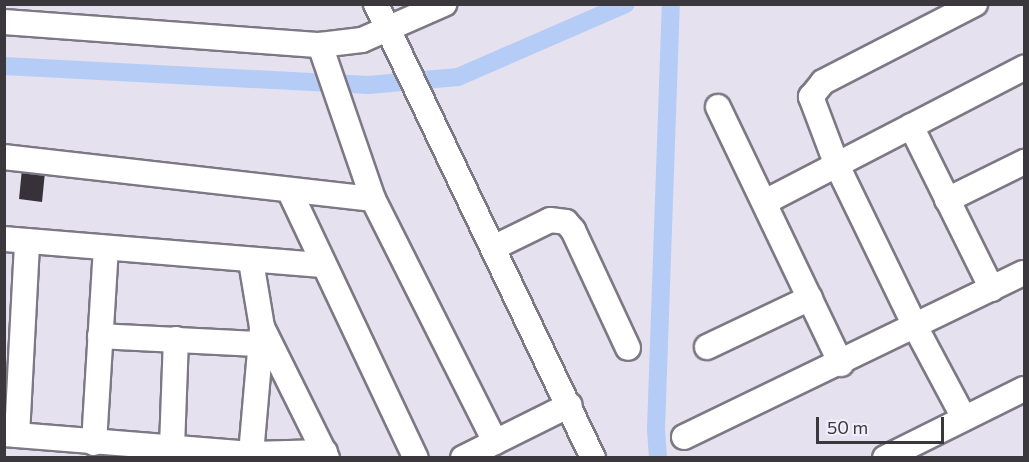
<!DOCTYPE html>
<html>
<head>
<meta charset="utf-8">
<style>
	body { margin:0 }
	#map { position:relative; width:1029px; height:462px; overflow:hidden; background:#e5e1ee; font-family:Commissioner,sans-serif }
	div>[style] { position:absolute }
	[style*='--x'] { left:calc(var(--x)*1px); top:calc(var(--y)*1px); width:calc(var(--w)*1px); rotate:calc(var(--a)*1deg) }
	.canal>* { height:18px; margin:-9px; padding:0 9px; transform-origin:9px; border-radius:9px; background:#b5ccf7 }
	.building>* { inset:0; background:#383139 }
	.roads { filter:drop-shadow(2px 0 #7c7884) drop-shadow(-2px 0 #7c7884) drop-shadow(0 2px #7c7884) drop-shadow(0 -2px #7c7884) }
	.minor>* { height:24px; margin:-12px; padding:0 12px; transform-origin:12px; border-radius:12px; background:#fff }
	span { translate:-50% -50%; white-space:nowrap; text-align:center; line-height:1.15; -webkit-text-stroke:6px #f3eefb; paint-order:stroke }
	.frame { position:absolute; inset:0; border:6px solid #3a383d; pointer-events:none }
	.scale { position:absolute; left:816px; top:417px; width:128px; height:27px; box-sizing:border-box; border:3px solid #3a383d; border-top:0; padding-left:8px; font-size:18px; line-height:21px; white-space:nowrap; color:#3a383d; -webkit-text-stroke:4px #f3eefb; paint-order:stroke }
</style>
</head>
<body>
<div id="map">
	<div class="canal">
		<div style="--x:4;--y:66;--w:365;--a:3"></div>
		<div style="--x:369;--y:85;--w:89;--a:-5.1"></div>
		<div style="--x:458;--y:77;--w:183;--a:-23.5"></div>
		<div style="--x:658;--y:458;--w:29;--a:-94"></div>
		<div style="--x:656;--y:429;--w:425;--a:-88"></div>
	</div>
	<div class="building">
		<div style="clip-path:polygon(22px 169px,45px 172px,42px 202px,19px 199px)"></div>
	</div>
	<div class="roads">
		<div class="minor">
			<div style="--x:376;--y:4;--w:503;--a:64.45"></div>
			<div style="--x:4;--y:22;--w:317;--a:4.2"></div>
			<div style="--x:320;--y:45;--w:42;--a:-6.8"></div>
			<div style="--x:362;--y:40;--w:90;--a:-23.7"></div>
			<div style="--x:320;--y:45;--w:163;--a:71"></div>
			<div style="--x:373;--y:199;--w:272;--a:63.3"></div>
			<div style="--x:718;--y:107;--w:285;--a:64.4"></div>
			<div style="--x:911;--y:126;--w:182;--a:63.6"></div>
			<div style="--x:4;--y:157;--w:371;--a:6.5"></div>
			<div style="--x:290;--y:192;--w:294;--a:64.7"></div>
			<div style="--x:947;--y:200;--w:86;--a:-26.3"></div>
			<div style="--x:765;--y:202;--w:292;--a:-27.4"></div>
			<div style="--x:4;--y:239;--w:319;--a:4.7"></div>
			<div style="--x:495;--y:247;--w:61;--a:-26.1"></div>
			<div style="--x:550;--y:220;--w:16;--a:7"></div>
			<div style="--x:566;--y:222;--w:11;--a:49"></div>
			<div style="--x:573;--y:230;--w:130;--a:65"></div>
			<div style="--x:262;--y:327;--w:146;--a:63.6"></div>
			<div style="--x:100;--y:336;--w:160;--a:2.9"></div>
			<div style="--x:707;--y:347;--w:114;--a:-25.4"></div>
			<div style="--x:964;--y:418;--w:102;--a:-118.1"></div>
			<div style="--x:916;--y:328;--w:183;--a:-115.9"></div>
			<div style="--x:836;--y:163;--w:71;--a:-110.7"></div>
			<div style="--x:811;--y:97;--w:19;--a:-51"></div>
			<div style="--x:823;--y:82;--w:171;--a:-27.2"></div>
			<div style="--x:4;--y:434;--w:248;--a:4.6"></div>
			<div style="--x:251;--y:454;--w:74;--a:-1.5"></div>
			<div style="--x:17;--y:435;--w:194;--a:-87"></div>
			<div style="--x:684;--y:437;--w:377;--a:-25.8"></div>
			<div style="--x:94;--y:443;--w:195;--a:-86.5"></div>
			<div style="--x:172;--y:447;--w:108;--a:-87.9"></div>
			<div style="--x:251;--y:454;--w:127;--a:-85"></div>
			<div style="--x:262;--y:327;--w:67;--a:-99.5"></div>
			<div style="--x:463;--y:458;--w:119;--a:-26.4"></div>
			<div style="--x:885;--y:458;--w:155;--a:-26.4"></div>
		</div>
	</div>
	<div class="frame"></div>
	<div class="scale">50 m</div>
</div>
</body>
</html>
